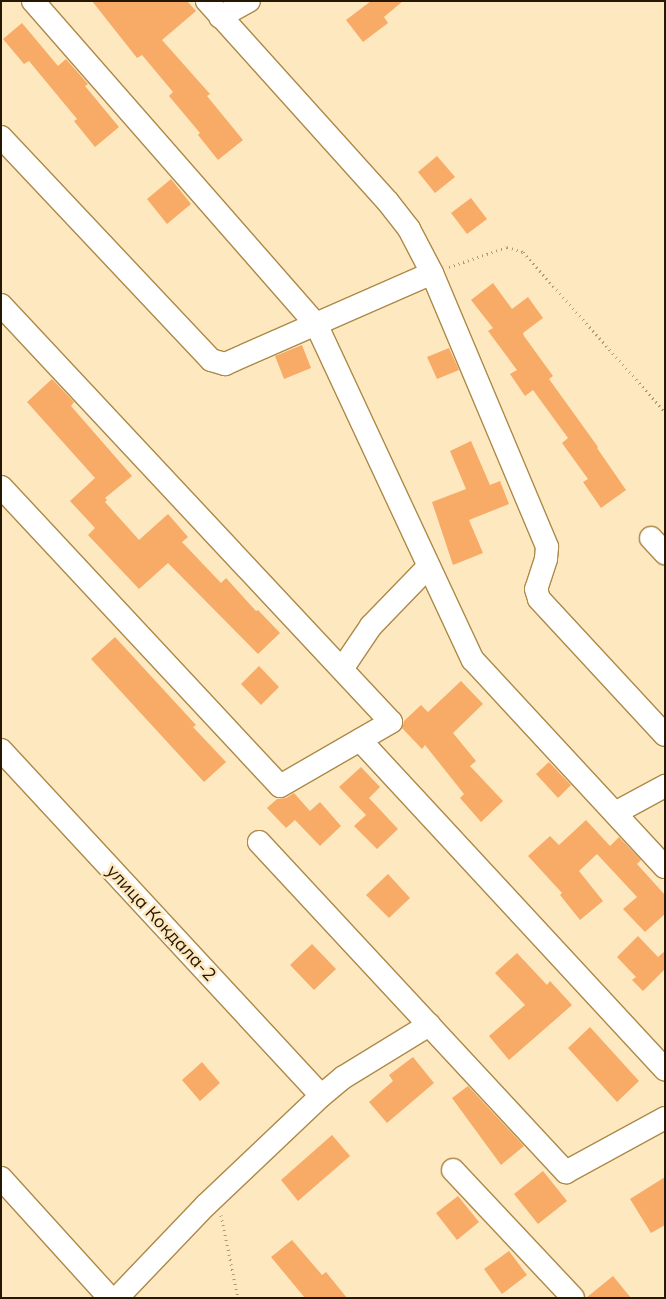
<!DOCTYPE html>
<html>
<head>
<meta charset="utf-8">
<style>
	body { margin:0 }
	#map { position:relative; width:666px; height:1299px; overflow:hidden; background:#fee8c0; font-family:Mulish,sans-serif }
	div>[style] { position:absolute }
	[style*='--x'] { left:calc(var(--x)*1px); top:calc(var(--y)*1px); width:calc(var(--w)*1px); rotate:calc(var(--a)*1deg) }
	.building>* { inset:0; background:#f7ab66 }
	.path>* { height:3px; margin-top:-1.5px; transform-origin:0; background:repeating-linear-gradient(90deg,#ad9a78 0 1px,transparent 0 5px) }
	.roads { filter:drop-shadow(1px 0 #ad8a48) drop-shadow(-1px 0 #ad8a48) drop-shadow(0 1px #ad8a48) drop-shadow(0 -1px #ad8a48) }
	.minor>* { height:22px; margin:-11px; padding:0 11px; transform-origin:11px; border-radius:11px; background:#fff }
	span { translate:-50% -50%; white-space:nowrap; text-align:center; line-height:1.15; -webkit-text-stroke:5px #fee8c0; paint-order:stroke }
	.street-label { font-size:18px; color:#261800 }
	.frame { position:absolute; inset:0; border:2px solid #261800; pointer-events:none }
</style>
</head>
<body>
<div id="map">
	<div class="building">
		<div style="clip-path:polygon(92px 1px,187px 1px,196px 11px,162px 40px,210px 94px,207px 96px,243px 140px,218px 160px,198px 135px,200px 133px,169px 96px,173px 92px,142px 55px,137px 58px)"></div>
		<div style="clip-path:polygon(371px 1px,403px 1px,384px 17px,388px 23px,363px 42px,346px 20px)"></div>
		<div style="clip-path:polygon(22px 23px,58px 66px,66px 59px,88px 84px,85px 86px,119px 127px,95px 147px,74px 121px,77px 119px,29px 61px,24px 64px,3px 39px)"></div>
		<div style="clip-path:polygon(437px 156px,455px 177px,435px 193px,418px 172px)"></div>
		<div style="clip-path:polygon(171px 179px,191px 204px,167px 224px,147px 199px)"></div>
		<div style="clip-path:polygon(471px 198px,487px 219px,467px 234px,451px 213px)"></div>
		<div style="clip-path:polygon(493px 283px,512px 309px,528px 297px,543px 318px,523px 333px,524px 336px,553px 376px,549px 379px,598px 447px,597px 448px,626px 490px,601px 508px,583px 482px,588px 479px,562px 443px,568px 438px,533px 390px,525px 396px,510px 374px,517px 370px,488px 331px,493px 328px,471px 300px)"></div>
		<div style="clip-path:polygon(302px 345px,311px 368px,284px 379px,275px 356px)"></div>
		<div style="clip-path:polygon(449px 348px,459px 370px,437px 379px,427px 357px)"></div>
		<div style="clip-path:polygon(52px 379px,74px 402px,71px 406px,132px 476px,105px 498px,107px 500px,105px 502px,139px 540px,168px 514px,188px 537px,182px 542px,221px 583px,226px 578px,256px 611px,258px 610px,280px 633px,258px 654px,168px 563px,139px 589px,88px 535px,95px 528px,70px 501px,95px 478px,27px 402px)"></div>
		<div style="clip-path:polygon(471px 441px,490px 485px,500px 481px,509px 504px,469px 520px,483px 553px,453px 565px,432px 502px,466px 489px,450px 451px)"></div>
		<div style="clip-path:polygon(115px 637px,196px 725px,193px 727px,226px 762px,204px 782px,91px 659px)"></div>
		<div style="clip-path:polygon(259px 666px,279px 687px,261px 705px,241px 684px)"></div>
		<div style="clip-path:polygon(461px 681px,483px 704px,453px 733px,476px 761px,470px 766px,503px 801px,481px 822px,460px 798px,464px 794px,425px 745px,422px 749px,402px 728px,404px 721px,421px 705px,428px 712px)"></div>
		<div style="clip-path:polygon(549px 762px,571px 785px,558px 798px,536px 774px)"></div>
		<div style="clip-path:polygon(361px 767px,380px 787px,369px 798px,398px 829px,377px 849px,354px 826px,366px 815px,339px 787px)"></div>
		<div style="clip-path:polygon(294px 793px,310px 811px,320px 802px,341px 826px,320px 846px,295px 820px,286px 828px,267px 808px,277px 799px,286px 798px)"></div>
		<div style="clip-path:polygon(586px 820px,610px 846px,619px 837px,641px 860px,637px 864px,665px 895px,665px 914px,645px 932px,623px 909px,637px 897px,597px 854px,579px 871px,603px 901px,580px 920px,560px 895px,562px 893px,528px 856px,550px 836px,559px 845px)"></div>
		<div style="clip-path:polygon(388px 874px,410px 898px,389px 918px,366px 895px)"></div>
		<div style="clip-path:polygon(638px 936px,658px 957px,665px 951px,665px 969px,643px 991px,632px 980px,636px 977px,617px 957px)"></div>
		<div style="clip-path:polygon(312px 944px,336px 969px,314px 990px,290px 965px)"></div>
		<div style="clip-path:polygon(517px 953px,547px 985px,550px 981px,572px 1005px,509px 1060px,489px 1036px,525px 1005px,495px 973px)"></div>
		<div style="clip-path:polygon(590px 1027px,639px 1081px,617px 1102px,568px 1048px)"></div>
		<div style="clip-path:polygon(413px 1057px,434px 1083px,387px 1123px,369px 1102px,393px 1081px,389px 1075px)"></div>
		<div style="clip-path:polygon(202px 1062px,220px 1083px,200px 1101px,182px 1080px)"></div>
		<div style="clip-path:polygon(468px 1086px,524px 1146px,501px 1165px,452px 1098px)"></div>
		<div style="clip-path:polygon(332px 1135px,350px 1156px,298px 1201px,281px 1180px)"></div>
		<div style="clip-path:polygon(543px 1171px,567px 1201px,538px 1224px,514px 1194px)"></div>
		<div style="clip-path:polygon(665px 1177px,665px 1225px,651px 1233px,630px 1199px)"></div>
		<div style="clip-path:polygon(458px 1196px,479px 1222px,457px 1240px,436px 1213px)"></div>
		<div style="clip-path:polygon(292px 1240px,322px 1275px,326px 1272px,347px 1298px,305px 1298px,271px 1257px)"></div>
		<div style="clip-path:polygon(509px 1251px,527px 1275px,502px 1294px,484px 1269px)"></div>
		<div style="clip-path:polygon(613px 1276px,631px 1298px,586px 1298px)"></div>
	</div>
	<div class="path">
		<div style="--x:449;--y:267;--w:61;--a:-19"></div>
		<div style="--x:507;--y:247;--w:17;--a:17"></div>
		<div style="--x:523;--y:252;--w:214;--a:48.4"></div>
		<div style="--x:221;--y:1215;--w:85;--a:78.4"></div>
	</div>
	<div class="roads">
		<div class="minor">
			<div style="--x:33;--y:1;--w:429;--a:48.8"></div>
			<div style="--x:316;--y:324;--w:371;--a:65"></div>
			<div style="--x:473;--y:660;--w:282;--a:47.2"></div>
			<div style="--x:207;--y:1;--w:270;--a:48"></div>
			<div style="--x:388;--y:202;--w:34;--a:52"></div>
			<div style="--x:409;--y:229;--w:50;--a:62.4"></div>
			<div style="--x:432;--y:273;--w:297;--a:67.2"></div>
			<div style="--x:547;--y:547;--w:12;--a:95"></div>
			<div style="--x:546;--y:559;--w:32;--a:108"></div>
			<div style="--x:536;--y:589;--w:10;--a:73"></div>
			<div style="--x:539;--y:599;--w:185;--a:47.2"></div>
			<div style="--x:220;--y:17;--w:33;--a:-29"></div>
			<div style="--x:1;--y:137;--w:306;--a:46.7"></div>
			<div style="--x:211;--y:360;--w:15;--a:16"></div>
			<div style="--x:225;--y:364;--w:226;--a:-23.7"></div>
			<div style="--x:1;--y:305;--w:571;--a:46.92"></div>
			<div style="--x:391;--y:722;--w:128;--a:150"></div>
			<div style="--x:280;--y:786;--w:409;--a:-133"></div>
			<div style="--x:651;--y:538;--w:21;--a:47"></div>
			<div style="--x:342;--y:669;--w:52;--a:-56"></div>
			<div style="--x:371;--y:626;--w:83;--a:-46"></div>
			<div style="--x:360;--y:740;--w:449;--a:47.2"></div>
			<div style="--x:1;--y:750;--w:471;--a:47.2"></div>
			<div style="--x:615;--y:813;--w:57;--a:-28.4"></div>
			<div style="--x:259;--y:842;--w:451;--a:47.1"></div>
			<div style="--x:566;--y:1172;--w:113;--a:-28.6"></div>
			<div style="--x:453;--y:1170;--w:175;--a:46.8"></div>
			<div style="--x:1;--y:1178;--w:162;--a:47.8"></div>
			<div style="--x:117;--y:1298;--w:129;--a:-46.3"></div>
			<div style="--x:206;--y:1205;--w:158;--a:-43.5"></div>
			<div style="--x:321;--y:1096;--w:30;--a:-40"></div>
			<div style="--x:344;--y:1077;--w:100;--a:-31.5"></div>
		</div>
	</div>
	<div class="street-label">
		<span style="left:161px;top:923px;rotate:47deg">улица Кокдала-2</span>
	</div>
	<div class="frame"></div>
</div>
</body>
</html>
